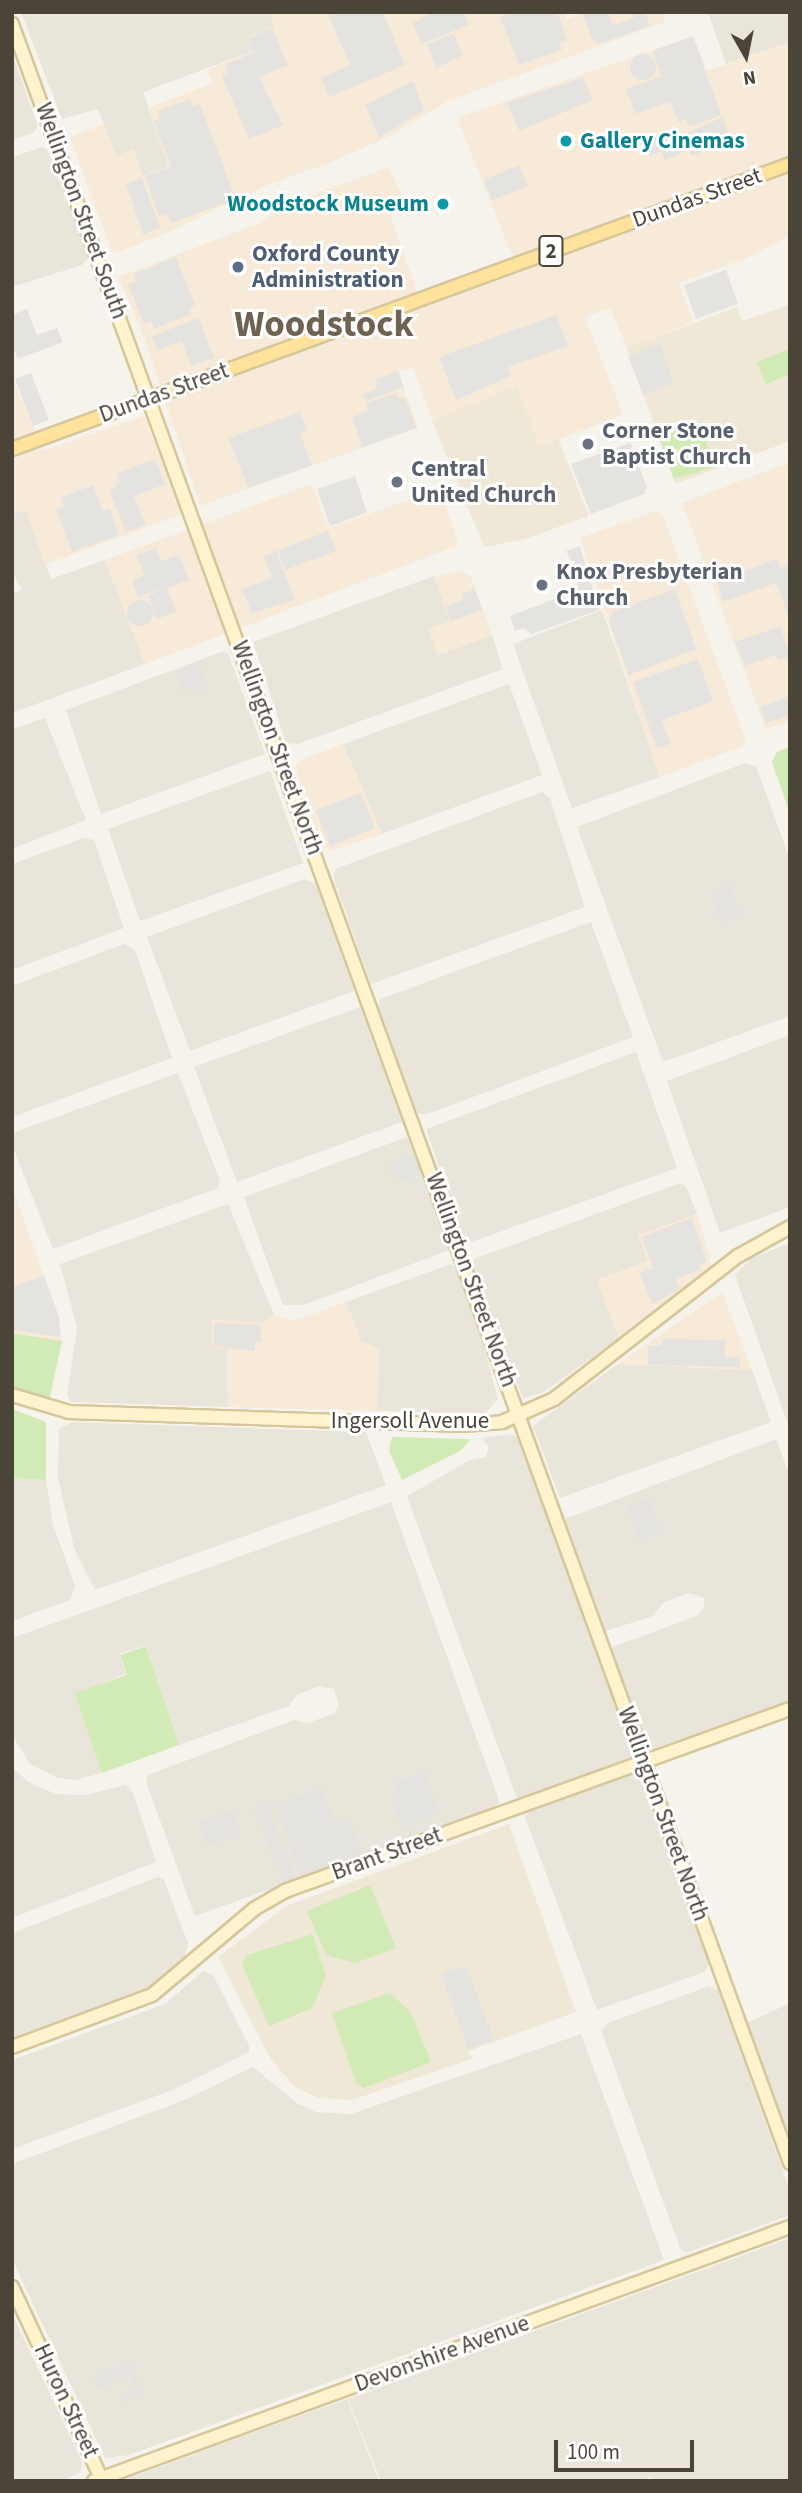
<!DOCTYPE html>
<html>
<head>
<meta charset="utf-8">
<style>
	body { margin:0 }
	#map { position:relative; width:802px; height:2493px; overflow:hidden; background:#f6f3ec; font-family:"Source Sans 3",sans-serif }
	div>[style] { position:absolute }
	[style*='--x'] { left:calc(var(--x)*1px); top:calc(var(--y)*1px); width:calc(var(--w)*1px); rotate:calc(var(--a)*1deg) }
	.residential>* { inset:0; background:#eae5da }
	.commercial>* { inset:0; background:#f7ead8 }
	.education>* { inset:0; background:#efe8d6 }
	.green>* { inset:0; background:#d2eab5 }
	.parking>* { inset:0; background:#e5e3e0 }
	.round { border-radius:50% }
	.roads { filter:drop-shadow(2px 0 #d6c79b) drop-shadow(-2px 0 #d6c79b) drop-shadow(0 2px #d6c79b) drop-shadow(0 -2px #d6c79b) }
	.secondary>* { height:12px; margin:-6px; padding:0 6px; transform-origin:6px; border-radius:6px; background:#fff3cd }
	.primary>* { height:12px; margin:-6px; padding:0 6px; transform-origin:6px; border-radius:6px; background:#ffe39c }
	.dots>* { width:19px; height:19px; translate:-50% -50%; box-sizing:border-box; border:4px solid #fff; border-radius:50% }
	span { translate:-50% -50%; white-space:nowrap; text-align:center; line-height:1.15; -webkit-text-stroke:6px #fff; paint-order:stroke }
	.shield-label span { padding:2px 5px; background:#fff; border:2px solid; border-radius:5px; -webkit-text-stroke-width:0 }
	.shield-label { font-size:21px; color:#4b4439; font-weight:700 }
	.culture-label { font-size:23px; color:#0d838f; font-weight:700 }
	.left { translate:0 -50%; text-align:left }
	.right { translate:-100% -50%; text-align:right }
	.street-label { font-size:23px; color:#4b4439 }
	.service-label { font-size:23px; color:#4e5e75; font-weight:700 }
	.worship-label { font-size:23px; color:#5b616d; font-weight:700 }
	.town-label { font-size:37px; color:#6e6250; font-weight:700 }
	.frame { position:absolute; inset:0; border:14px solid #4b4439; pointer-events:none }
	.north { position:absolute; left:711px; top:21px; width:70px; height:70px; -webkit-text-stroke:5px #fff; paint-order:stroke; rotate:171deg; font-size:19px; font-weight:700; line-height:28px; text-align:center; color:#4b4439 }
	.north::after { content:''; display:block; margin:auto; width:24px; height:32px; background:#4b4439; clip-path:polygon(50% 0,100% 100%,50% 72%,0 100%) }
	.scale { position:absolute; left:554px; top:2440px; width:140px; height:32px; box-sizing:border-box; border:4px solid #4b4439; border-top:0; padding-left:9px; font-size:21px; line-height:24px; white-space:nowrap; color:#4b4439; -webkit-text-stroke:5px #fff; paint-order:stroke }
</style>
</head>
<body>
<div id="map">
	<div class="residential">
		<div style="clip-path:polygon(21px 12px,269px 12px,274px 26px,253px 51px,143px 92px,170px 166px,143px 176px,116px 156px,98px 109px,62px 119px)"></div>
		<div style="clip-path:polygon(708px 12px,790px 12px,790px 42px,726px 64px)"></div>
		<div style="clip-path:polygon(12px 54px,38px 126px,33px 133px,12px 140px)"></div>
		<div style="clip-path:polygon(43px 147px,49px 151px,88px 258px,82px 265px,12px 287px,12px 157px)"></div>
		<div style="clip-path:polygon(26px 510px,51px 579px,105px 560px,145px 664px,12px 713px,12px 594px,22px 590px,12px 572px,12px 515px)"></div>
		<div style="clip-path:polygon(434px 576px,450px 621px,438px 655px,492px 635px,503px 669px,298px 744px,286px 743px,253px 642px)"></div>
		<div style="clip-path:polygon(602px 610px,660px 777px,572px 808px,513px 644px)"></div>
		<div style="clip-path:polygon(221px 652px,228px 653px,265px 754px,101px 814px,66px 710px)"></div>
		<div style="clip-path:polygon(509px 684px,542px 775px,382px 834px,343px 744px)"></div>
		<div style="clip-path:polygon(45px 718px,86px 820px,12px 849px,12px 729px)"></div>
		<div style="clip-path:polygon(745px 763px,756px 766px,790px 860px,790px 1016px,663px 1062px,577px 827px)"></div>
		<div style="clip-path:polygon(270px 771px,303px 863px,140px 921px,108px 829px)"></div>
		<div style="clip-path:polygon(542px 792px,550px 798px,585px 907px,371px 984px,334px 879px,335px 869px)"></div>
		<div style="clip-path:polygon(84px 838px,94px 840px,124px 928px,12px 970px,12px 864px)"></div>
		<div style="clip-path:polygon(304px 879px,316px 884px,354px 991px,190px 1051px,147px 937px)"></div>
		<div style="clip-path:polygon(591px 922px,633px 1037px,425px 1115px,417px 1113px,378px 1006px,380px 999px)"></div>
		<div style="clip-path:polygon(124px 944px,135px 950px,172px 1058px,12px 1117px,12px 986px)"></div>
		<div style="clip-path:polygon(360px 1007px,402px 1122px,237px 1182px,194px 1067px)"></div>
		<div style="clip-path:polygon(790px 1035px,790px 1207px,720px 1233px,667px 1081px)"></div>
		<div style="clip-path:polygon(636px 1052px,677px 1168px,466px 1244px,426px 1129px)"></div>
		<div style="clip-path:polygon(178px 1073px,220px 1181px,218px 1188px,53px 1249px,12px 1145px,12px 1133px)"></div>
		<div style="clip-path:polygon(407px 1137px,449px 1250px,304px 1305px,283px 1305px,244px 1197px)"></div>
		<div style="clip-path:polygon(680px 1183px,686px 1186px,697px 1214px,639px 1235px,648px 1261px,597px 1280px,619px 1338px,542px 1393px,523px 1398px,473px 1268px,474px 1259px)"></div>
		<div style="clip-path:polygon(228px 1204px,274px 1315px,227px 1349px,228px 1407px,71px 1402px,67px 1395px,77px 1328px,60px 1264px)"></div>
		<div style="clip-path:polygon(790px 1243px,790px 1430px,735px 1275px,752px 1258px)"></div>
		<div style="clip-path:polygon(451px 1264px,458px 1271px,479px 1329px,498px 1399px,485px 1414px,377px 1411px,379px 1349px,361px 1341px,346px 1302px)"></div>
		<div style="clip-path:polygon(618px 1364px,752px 1370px,771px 1422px,560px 1498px,533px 1426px)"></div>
		<div style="clip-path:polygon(72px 1422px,366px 1432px,386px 1485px,95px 1590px,74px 1548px,58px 1478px,59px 1429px)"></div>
		<div style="clip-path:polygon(511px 1434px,519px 1438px,633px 1756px,522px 1799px,516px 1796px,407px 1496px,470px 1460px,486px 1457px,489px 1446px,481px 1438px)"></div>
		<div style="clip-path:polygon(776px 1439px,790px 1476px,790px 1702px,652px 1749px,643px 1742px,612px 1647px,697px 1616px,704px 1608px,704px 1598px,689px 1593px,665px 1602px,651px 1617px,605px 1631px,565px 1519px)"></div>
		<div style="clip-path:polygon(12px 1478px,46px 1480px,53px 1525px,75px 1586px,70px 1600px,12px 1621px)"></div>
		<div style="clip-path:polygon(391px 1502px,500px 1803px,472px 1817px,195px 1916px,146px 1782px,148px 1775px,294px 1720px,308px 1723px,335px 1713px,339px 1704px,334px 1689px,319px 1686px,297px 1695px,289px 1706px,179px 1745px,146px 1645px,119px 1654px,126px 1674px,74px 1694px,102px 1773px,76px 1780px,58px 1778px,30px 1764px,12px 1735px,12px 1638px)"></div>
		<div style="clip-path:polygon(12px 1767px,28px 1782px,56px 1794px,85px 1795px,126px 1785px,133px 1793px,156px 1862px,12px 1918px)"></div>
		<div style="clip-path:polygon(635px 1773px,642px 1776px,709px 1965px,704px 1972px,597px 2010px,525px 1817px,529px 1812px)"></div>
		<div style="clip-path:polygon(158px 1877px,164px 1880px,188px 1943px,184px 1960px,152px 1987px,12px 2038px,12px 1933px)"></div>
		<div style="clip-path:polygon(203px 1971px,213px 1975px,249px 2045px,249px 2052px,170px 2091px,12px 2149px,12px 2060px,165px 2004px)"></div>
		<div style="clip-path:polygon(709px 1986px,718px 1990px,790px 2191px,790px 2215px,686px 2253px,680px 2248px,601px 2030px,608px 2023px)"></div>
		<div style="clip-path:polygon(790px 2003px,790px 2144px,747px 2023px)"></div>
		<div style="clip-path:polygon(581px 2034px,664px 2260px,129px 2455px,105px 2458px,12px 2259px,12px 2164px,182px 2101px,253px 2067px,298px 2104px,316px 2112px,351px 2114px)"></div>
		<div style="clip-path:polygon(790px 2238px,790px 2481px,653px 2481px,651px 2477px,643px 2481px,381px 2481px,348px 2399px)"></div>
		<div style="clip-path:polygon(12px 2314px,82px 2461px,80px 2473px,59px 2481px,12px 2481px)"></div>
		<div style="clip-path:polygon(347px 2399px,379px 2481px,122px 2481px,235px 2439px)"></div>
	</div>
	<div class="commercial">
		<div style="clip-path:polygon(269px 12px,564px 12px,567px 19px,586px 12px,662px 12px,665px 22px,448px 101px,392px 135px,331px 162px,265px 186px,165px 234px,118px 252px,111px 250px,70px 137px,104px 124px,116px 156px,133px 149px,143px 176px,169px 167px,148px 108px,213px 83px,207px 70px,253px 51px,247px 37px,274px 26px)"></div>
		<div style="clip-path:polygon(693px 36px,707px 71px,790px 42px,790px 236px,749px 257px,679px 283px,693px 322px,627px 348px,610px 308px,585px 317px,623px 415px,539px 447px,516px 386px,432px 420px,413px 367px,398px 372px,418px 428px,200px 506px,143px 335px,118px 277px,260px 223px,284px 205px,389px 167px,401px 195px,391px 219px,423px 308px,519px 273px,457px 118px)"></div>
		<div style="clip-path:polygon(13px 379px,43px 451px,144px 416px,181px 510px,179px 515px,45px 565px,26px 510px,12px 515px)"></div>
		<div style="clip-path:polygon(790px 462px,790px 721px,766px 729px,682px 503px)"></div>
		<div style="clip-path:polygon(312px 484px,329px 528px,440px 489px,459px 545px,145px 664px,105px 560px)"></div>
		<div style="clip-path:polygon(655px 511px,663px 516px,746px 741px,741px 747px,660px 777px,580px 538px)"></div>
		<div style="clip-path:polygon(460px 571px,471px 576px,492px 635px,438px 655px,429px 629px,450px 621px,434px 576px)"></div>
		<div style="clip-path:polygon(343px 744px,382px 834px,330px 851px,321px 844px,295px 767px,303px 759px)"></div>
		<div style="clip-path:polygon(12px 1188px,57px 1311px,62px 1341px,12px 1333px)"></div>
		<div style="clip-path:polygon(697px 1214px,712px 1266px,619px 1338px,597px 1280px,648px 1261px,638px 1235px)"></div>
		<div style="clip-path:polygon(722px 1292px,752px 1370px,618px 1364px)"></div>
		<div style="clip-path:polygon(346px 1302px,361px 1341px,379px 1349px,377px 1411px,228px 1407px,227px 1349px,212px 1347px,212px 1319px,264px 1323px,274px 1315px,292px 1321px)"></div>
	</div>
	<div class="education">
		<div style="clip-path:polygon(790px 305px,790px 441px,675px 484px,627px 348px,737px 307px,742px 321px)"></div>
		<div style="clip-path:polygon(517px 386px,539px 446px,558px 439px,589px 516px,525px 539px,484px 547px,432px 420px)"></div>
		<div style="clip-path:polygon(509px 1824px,576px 2012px,469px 2051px,472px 2059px,352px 2100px,317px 2098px,294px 2086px,270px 2058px,218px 1957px,286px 1906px)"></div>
	</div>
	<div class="green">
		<div style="clip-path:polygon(790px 349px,790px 374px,766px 384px,757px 362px)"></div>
		<div style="clip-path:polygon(676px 428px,703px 437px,718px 466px,674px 479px,658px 434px)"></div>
		<div style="clip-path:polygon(790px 747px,790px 814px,772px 762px,777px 752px)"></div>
		<div style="clip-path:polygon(12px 1333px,62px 1341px,50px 1397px,41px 1399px,12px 1387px)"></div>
		<div style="clip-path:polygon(12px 1409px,46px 1422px,46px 1480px,12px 1478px)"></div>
		<div style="clip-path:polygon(392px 1437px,465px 1439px,471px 1439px,460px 1451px,402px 1480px,389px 1451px)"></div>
		<div style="clip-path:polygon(146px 1646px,179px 1745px,102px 1773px,74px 1693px,127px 1675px,120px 1655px)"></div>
		<div style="clip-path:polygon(370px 1885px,396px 1948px,355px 1963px,326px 1955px,307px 1911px)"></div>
		<div style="clip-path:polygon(313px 1934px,326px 1976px,312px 2008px,269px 2026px,242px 1964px,247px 1955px)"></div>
		<div style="clip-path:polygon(390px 1993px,411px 2013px,431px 2062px,364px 2088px,356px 2083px,332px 2013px)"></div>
	</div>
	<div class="parking">
		<div style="clip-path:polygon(327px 12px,383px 12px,405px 65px,329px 97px,321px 78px,350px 65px)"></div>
		<div style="clip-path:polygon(432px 12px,464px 12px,469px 25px,421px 44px,413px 23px)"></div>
		<div style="clip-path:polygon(513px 12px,557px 12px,567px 40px,560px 43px,562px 50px,519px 65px,500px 17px)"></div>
		<div style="clip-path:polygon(590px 12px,608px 12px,613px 25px,634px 18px,632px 12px,645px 12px,650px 26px,598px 44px,592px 39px,583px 15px)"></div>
		<div style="clip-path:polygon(272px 28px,288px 65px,259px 77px,283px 125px,249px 139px,222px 76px,228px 73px,225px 65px,254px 52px,248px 38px)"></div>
		<div style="clip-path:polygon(454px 34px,463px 55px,436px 68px,427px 44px)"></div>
		<div style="clip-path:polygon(693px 36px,721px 115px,689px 127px,686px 119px,678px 122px,670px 102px,636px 114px,626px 89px,662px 76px,652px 51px)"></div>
		<div class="round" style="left:630px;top:54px;width:26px;height:26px"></div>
		<div style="clip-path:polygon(583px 78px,593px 100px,519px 131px,507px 102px)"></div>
		<div style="clip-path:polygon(413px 81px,424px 110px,379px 138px,365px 105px)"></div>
		<div style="clip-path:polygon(190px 99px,192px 106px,200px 104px,233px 192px,226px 195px,228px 202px,171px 223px,167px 213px,159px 216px,145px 176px,171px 167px,154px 121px,160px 118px,158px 111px)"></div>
		<div style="clip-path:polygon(723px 117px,731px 141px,691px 156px,689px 150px,665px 160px,661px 152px,650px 156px,643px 140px,676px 127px,680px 136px)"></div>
		<div style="clip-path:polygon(519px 165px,528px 186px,492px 200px,484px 180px)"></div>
		<div style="clip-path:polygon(142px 178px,160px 228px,143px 235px,126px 184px)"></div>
		<div style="clip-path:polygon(176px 257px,195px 305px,189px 308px,191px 314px,154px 329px,151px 321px,144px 324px,128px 285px,136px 281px,134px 274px)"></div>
		<div style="clip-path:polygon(726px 270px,738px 304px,696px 319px,684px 285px)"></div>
		<div style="clip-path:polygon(27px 309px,37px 335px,57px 328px,63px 342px,18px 359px,12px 345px,12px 315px)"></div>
		<div style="clip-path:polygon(556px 315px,568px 346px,508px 367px,511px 376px,456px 400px,439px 357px)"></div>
		<div style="clip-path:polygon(199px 318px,214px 358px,191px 366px,182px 341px,157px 350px,152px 336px)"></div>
		<div style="clip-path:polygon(660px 344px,674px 383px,643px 395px,628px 356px)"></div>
		<div style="clip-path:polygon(398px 371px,404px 387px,366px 401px,363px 394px,376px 389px,377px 379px)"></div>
		<div style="clip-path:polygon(31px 373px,49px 420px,33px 426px,15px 379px)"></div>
		<div style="clip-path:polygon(396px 393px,398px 399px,405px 397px,416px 428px,362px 447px,352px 417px,368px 411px,365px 404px)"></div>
		<div style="clip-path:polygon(300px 412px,307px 430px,300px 433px,312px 465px,248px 488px,229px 438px)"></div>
		<div style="clip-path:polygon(630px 443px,647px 487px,644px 494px,591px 514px,571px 464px)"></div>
		<div style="clip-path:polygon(155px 459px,165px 484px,134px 496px,146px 525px,126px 532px,110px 492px,120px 481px,117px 473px)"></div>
		<div style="clip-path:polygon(355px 476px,367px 513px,330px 526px,317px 489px)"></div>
		<div style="clip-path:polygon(93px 485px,103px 511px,110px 508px,119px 535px,72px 552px,56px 509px,64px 506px,61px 497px)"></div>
		<div style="clip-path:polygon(328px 531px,336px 551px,285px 570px,278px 550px)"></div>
		<div style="clip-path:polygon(580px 546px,599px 610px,531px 634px,524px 628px,515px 631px,510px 616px,576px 591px,579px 575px,566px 551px)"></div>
		<div style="clip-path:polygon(156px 548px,161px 561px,179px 555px,189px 580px,167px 588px,176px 612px,157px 619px,148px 596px,164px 588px,138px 597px,132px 580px,144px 575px,136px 555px)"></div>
		<div style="clip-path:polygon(276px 551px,295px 600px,252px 613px,242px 589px,272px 578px,264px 556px)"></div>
		<div style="clip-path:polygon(776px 559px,781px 568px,790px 565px,790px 619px,776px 583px,722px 602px,717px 581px)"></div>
		<div style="clip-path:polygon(475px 589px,482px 610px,451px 621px,446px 606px,464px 600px,462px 594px)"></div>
		<div style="clip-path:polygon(675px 589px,696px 649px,629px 675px,609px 621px,612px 612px)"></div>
		<div class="round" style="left:127px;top:600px;width:26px;height:26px"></div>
		<div style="clip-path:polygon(780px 626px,790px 656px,779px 660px,776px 655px,745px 666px,735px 642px)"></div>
		<div style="clip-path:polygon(698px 659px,713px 701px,662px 720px,670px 744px,657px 748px,633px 682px)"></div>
		<div style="clip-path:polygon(199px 664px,209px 692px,196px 696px,193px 687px,183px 690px,176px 671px)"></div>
		<div style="clip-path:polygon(790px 696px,790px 715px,766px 723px,760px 707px)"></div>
		<div style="clip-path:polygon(361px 793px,375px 828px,330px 846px,316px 810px)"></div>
		<div style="clip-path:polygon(730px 885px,741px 916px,731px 915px,722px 928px,712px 900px,720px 889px)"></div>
		<div style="clip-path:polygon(414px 1154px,421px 1173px,400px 1182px,398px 1176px,392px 1177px,387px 1165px)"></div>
		<div style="clip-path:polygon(692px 1218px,707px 1262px,699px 1265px,701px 1270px,676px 1279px,680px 1289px,652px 1304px,640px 1273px,653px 1268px,642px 1237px)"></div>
		<div style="clip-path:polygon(44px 1276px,59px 1317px,61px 1337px,12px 1330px,12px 1287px)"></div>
		<div style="clip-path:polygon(214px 1323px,261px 1325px,261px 1341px,255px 1342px,255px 1351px,214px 1346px)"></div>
		<div style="clip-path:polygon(662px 1339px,725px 1340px,725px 1357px,740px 1357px,740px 1367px,648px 1365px,648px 1346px,662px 1346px)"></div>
		<div style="clip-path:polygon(649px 1498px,661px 1532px,638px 1540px,626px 1506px)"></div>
		<div style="clip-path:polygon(424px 1772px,439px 1814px,402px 1828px,391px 1798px,397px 1795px,393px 1783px)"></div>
		<div style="clip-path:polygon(322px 1788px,335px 1823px,349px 1819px,361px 1853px,300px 1875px,275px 1805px)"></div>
		<div style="clip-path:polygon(266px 1803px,296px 1879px,284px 1884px,254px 1808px)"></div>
		<div style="clip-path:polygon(232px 1811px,240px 1835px,207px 1846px,199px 1822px)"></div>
		<div style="clip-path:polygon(466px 1965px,494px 2040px,468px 2049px,441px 1974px)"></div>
		<div style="clip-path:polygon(131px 2363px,144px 2393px,122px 2402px,120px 2396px,137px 2389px,131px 2375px,98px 2390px,93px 2379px)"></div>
	</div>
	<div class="roads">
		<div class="secondary">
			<div style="--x:12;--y:24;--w:2276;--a:70.01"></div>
			<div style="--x:12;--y:1395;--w:59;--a:16.6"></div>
			<div style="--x:69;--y:1412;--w:394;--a:1.9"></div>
			<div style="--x:463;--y:1425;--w:39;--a:-4"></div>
			<div style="--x:502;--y:1422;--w:57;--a:-23.9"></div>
			<div style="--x:554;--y:1399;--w:233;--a:-37.9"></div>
			<div style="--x:738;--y:1256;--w:60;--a:-29.1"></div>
			<div style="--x:12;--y:2047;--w:149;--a:-20.4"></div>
			<div style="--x:152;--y:1995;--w:133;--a:-40.1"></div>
			<div style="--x:254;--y:1909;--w:36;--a:-30"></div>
			<div style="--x:285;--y:1891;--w:537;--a:-19.82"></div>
			<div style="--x:12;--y:2287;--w:211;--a:65"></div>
			<div style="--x:94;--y:2481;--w:741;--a:-20.05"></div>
		</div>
		<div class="primary">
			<div style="--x:12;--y:449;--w:829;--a:-20.12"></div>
		</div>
	</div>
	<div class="dots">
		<div style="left:566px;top:141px;background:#0f9aa8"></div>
		<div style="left:443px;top:204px;background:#0f9aa8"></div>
		<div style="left:238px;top:267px;background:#5c6f8a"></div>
		<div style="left:588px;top:444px;background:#6b7280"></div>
		<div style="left:397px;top:482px;background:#6b7280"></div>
		<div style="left:542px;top:585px;background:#6b7280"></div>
	</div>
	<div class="shield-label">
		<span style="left:551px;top:251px">2</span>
	</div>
	<div class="culture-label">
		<span class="left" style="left:580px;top:141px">Gallery Cinemas</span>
		<span class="right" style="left:429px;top:204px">Woodstock Museum</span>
	</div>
	<div class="street-label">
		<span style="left:697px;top:198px;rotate:-20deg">Dundas Street</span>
		<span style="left:81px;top:211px;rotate:70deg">Wellington Street South</span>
		<span style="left:164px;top:393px;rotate:-20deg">Dundas Street</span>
		<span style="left:277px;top:748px;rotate:70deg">Wellington Street North</span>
		<span style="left:471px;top:1280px;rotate:70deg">Wellington Street North</span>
		<span style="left:410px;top:1421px">Ingersoll Avenue</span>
		<span style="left:663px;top:1814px;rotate:70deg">Wellington Street North</span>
		<span style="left:387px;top:1854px;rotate:-20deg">Brant Street</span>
		<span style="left:442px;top:2354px;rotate:-20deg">Devonshire Avenue</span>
		<span style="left:66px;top:2401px;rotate:65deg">Huron Street</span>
	</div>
	<div class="service-label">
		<span class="left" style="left:252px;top:267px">Oxford County<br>Administration</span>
	</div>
	<div class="worship-label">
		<span class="left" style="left:602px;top:444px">Corner Stone<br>Baptist Church</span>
		<span class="left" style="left:411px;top:482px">Central<br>United Church</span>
		<span class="left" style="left:556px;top:585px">Knox Presbyterian<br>Church</span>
	</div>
	<div class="town-label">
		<span style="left:324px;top:325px">Woodstock</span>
	</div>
	<div class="frame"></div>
	<div class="north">N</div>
	<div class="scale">100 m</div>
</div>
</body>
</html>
